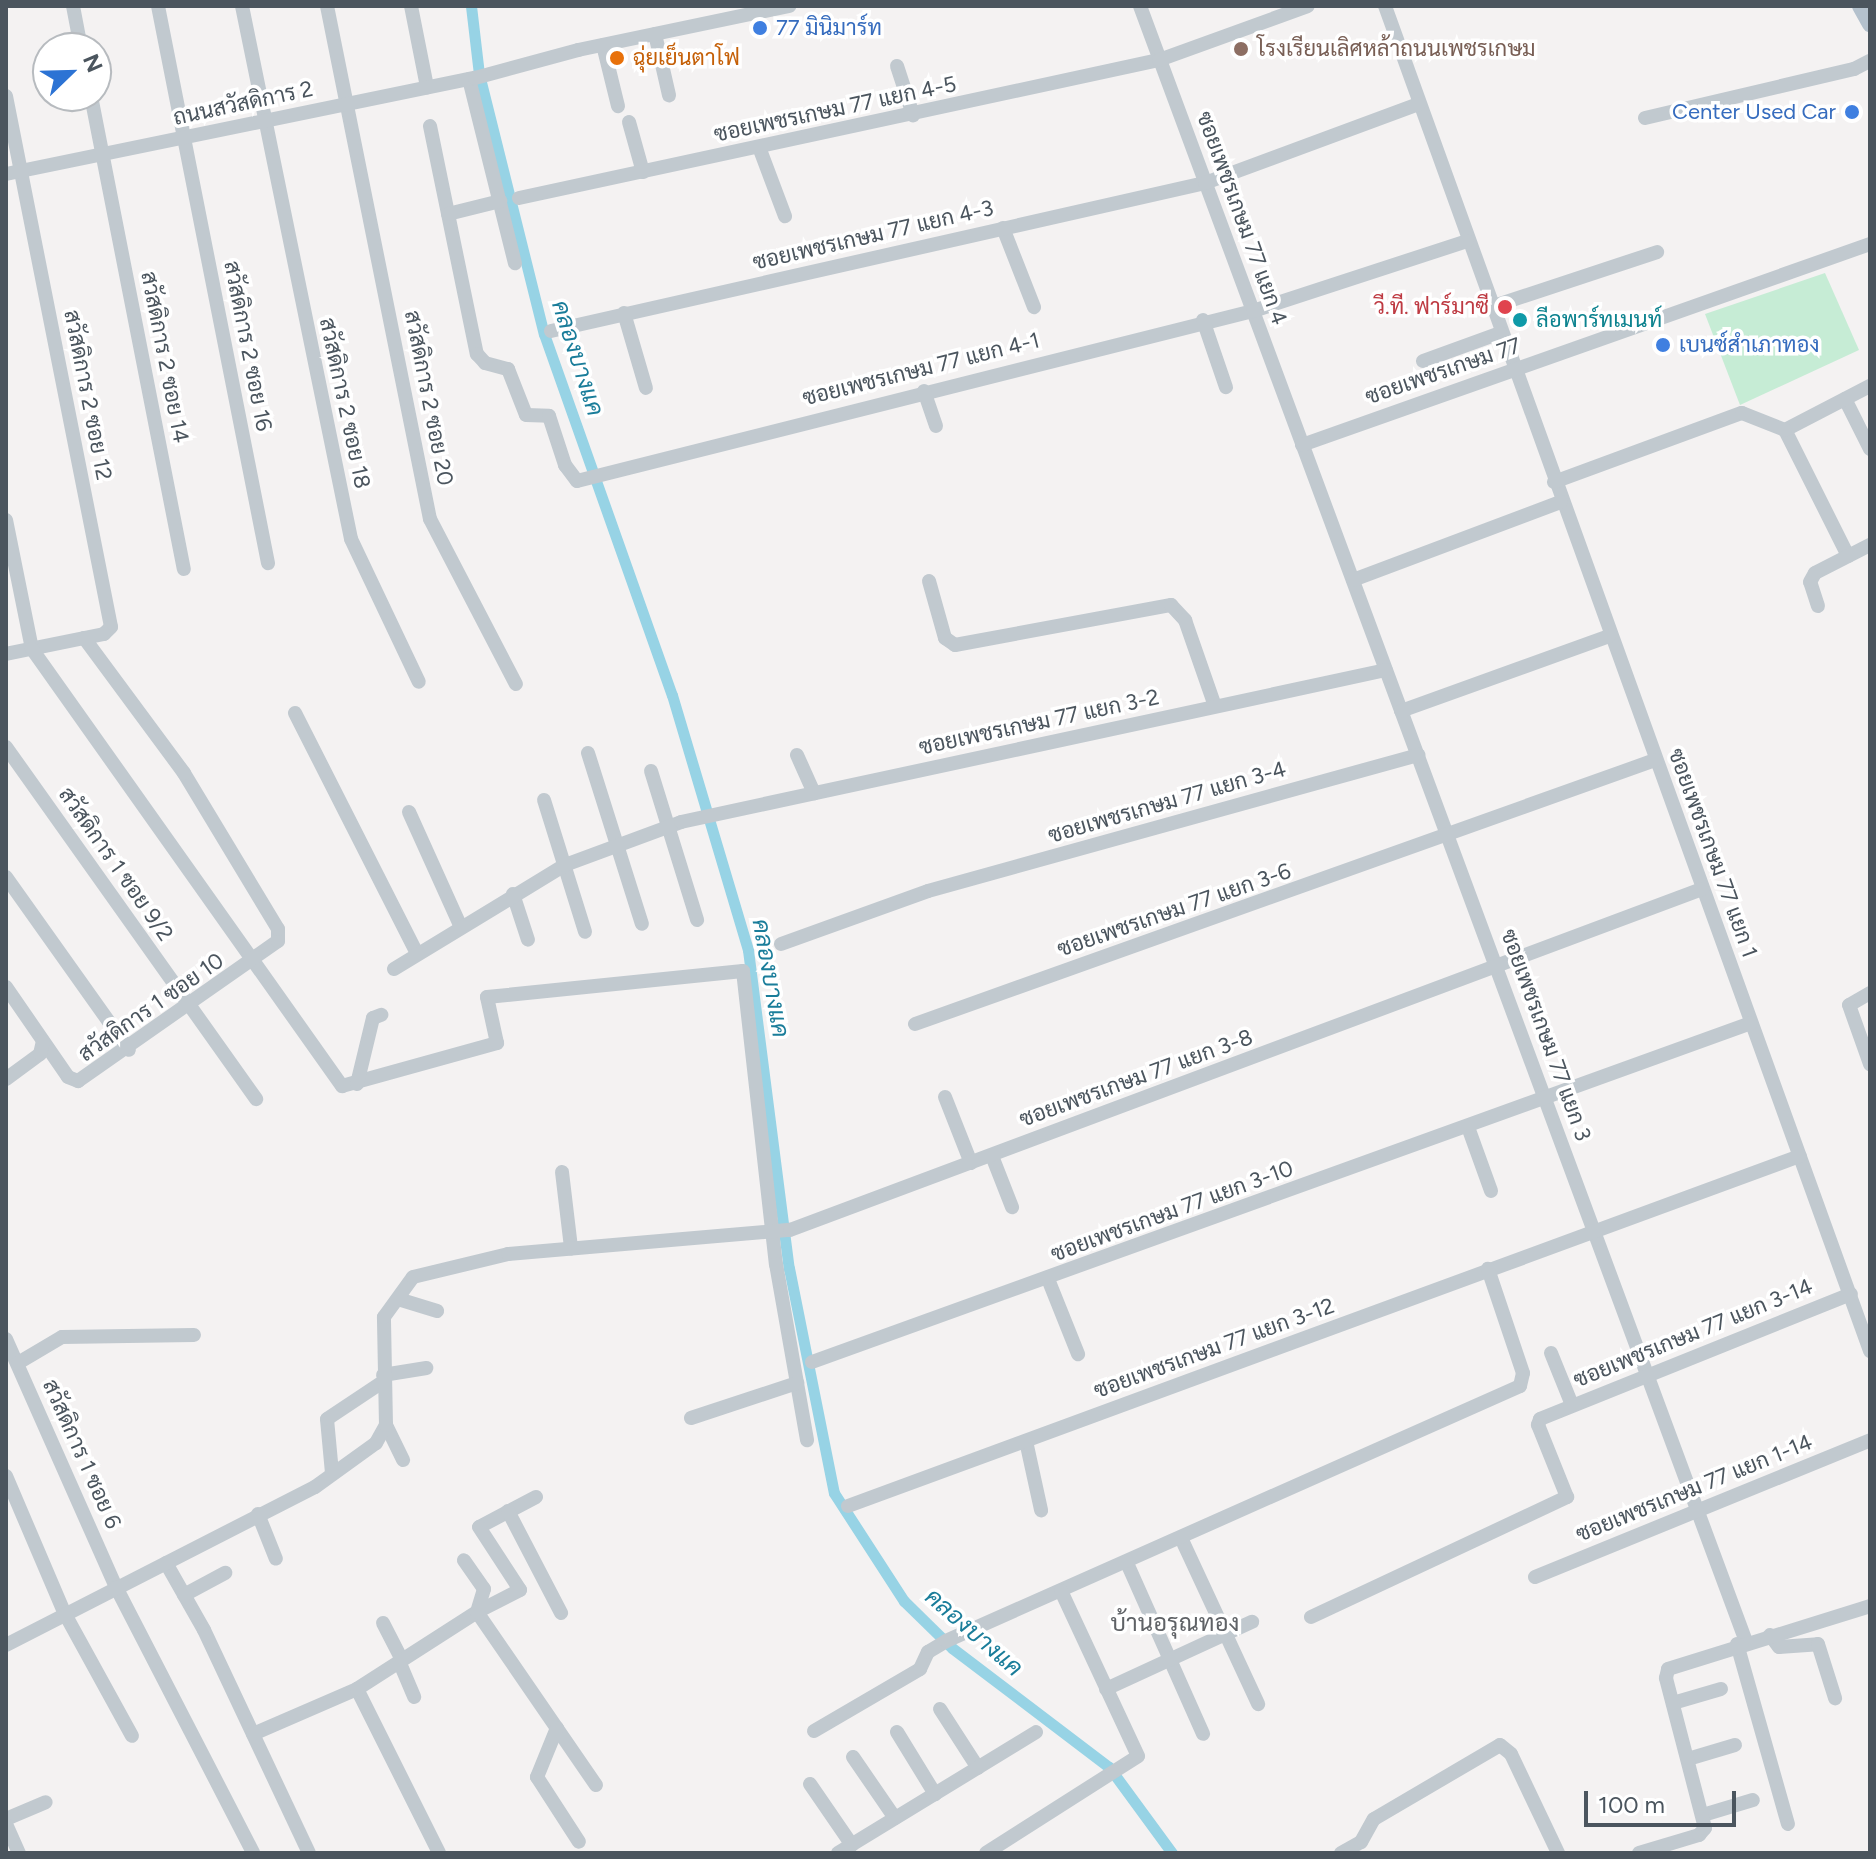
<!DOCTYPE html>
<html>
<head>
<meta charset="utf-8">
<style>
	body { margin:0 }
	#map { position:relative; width:1876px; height:1859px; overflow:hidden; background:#f4f2f2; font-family:Figtree,Sarabun,sans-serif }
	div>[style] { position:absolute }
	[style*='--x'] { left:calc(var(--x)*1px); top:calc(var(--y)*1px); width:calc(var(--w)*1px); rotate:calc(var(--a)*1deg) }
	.green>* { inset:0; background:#c6ecd5 }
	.canal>* { height:11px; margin:-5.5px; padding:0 5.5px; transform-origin:5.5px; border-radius:5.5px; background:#97d3e5 }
	.minor>* { height:14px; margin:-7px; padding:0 7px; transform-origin:7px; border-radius:7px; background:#c1c9cf }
	.major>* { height:16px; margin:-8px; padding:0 8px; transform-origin:8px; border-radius:8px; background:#b4c1cd }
	.dots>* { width:22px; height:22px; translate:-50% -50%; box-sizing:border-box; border:4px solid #fff; border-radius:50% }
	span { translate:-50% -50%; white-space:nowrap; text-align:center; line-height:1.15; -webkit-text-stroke:7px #fff; paint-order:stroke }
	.shop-label { font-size:22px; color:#366cbe }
	.left { translate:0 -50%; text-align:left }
	.right { translate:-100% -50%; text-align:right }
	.education-label { font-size:22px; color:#785e54 }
	.food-label { font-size:22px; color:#c56008 }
	.street-label { font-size:22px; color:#4b555e }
	.health-label { font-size:22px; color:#be3a42 }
	.culture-label { font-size:22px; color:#0d838f }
	.water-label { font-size:24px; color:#1a7d9a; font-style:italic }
	.neighbourhood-label { font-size:24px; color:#5f6266 }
	.frame { position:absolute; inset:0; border:8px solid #4b555e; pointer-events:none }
	.north { position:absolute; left:32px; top:32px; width:80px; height:80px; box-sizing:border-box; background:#fff; border:2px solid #b7bbbf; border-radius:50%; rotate:67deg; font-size:22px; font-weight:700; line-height:32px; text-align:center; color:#4b555e }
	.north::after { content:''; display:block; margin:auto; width:28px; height:36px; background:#2c73d4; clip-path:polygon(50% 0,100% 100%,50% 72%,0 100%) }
	.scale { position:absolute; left:1584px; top:1791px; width:152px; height:36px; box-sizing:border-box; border:4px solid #4b555e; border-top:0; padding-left:10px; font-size:24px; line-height:28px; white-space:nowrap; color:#4b555e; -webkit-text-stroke:6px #fff; paint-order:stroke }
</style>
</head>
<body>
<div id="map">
	<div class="green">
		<div style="clip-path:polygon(1825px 273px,1859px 350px,1740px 405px,1705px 314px)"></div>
	</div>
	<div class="canal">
		<div style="--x:471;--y:6;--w:68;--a:83.3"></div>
		<div style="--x:479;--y:74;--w:268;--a:76"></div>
		<div style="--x:544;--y:334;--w:383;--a:70.5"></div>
		<div style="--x:672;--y:695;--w:266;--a:73.4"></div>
		<div style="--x:748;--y:950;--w:321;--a:82.7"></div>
		<div style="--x:789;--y:1268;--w:229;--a:78.7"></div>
		<div style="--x:834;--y:1493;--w:129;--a:57.1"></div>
		<div style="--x:904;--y:1601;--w:67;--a:44.4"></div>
		<div style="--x:952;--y:1648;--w:197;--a:37.2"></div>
		<div style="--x:1109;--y:1767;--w:107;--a:53.8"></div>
	</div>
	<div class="minor">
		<div style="--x:73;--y:6;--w:43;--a:79.2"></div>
		<div style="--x:158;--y:6;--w:568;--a:78.83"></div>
		<div style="--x:242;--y:6;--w:544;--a:78.44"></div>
		<div style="--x:351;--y:539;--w:158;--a:64.6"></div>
		<div style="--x:327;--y:6;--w:523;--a:78.65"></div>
		<div style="--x:430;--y:519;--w:186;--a:62.5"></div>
		<div style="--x:411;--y:6;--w:83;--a:78.8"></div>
		<div style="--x:1140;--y:6;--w:1745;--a:69.67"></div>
		<div style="--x:1385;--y:6;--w:1430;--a:70.17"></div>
		<div style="--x:655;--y:34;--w:63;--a:77.1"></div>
		<div style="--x:603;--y:45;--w:63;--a:76.2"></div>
		<div style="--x:897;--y:66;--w:52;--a:71.9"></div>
		<div style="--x:469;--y:79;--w:190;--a:76"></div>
		<div style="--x:6;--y:96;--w:541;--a:78.81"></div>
		<div style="--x:111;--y:627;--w:10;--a:135"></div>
		<div style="--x:104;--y:634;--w:100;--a:168.5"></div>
		<div style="--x:91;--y:96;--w:482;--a:78.9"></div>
		<div style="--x:1645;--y:118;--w:215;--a:-13.2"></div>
		<div style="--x:1854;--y:69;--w:18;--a:-27"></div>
		<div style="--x:629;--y:122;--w:52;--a:74.4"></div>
		<div style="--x:430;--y:126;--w:233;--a:78.4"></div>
		<div style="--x:477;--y:354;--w:12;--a:48"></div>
		<div style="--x:485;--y:363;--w:24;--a:15"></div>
		<div style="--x:508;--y:369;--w:49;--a:68.6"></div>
		<div style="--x:526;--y:415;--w:23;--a:2"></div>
		<div style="--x:549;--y:416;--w:52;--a:71.9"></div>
		<div style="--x:565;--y:465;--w:20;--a:53"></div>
		<div style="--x:577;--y:481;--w:697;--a:-14.12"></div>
		<div style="--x:1253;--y:311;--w:225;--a:-18.1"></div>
		<div style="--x:759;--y:147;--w:74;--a:69.4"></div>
		<div style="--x:6;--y:174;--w:479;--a:-11.6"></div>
		<div style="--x:475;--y:78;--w:107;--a:-15.2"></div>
		<div style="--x:578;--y:50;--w:216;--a:-11.8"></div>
		<div style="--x:519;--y:198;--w:655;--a:-12.17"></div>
		<div style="--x:1159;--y:60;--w:158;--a:-19.9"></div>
		<div style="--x:448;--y:214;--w:54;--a:-14"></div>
		<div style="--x:1003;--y:228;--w:85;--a:68.6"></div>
		<div style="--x:1491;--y:307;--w:175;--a:-18.3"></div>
		<div style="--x:624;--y:313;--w:78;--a:73.7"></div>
		<div style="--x:1203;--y:320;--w:71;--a:71.1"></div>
		<div style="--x:551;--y:331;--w:671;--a:-12.75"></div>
		<div style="--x:1205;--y:183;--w:228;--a:-20.3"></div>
		<div style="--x:1423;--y:361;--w:82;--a:-20"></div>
		<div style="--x:924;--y:391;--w:37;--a:71"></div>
		<div style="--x:1845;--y:399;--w:56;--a:63.4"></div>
		<div style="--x:1785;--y:430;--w:141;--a:63.4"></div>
		<div style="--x:1785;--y:430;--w:96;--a:-27.4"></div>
		<div style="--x:1302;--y:445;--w:603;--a:-19.49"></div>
		<div style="--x:1554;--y:482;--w:200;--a:-20.2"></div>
		<div style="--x:1742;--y:413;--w:46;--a:21.6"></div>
		<div style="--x:6;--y:520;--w:132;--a:78.6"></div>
		<div style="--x:32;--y:649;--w:536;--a:54.65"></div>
		<div style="--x:342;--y:1086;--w:161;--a:-15.5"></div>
		<div style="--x:497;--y:1043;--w:47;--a:-102.3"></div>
		<div style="--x:487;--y:997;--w:257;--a:-5.8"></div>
		<div style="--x:743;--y:971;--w:295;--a:83.6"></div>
		<div style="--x:776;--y:1264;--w:179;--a:80"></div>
		<div style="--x:1353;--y:580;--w:222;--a:-20.6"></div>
		<div style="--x:929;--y:581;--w:59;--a:74.3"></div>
		<div style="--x:945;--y:638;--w:12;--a:35"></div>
		<div style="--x:955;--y:645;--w:220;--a:-10.5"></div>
		<div style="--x:1171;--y:605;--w:21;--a:47"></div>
		<div style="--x:1185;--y:620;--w:91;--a:70.8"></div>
		<div style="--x:1818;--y:606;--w:25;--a:-108"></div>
		<div style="--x:1810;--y:582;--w:10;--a:-61"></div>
		<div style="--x:1815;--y:573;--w:62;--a:-27"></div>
		<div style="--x:1401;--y:711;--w:221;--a:-19.8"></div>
		<div style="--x:295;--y:713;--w:267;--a:63.1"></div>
		<div style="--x:6;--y:747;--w:432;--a:54.6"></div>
		<div style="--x:588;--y:753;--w:179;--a:72.5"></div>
		<div style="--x:797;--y:755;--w:42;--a:65.9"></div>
		<div style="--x:651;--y:771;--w:156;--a:72.8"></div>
		<div style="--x:544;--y:800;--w:138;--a:72.7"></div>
		<div style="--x:409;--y:812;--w:124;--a:65.7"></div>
		<div style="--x:6;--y:877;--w:212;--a:54.6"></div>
		<div style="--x:513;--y:894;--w:48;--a:71.9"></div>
		<div style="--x:781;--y:944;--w:156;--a:-19.8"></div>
		<div style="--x:928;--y:891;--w:509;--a:-15.51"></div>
		<div style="--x:394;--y:969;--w:200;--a:-31.3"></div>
		<div style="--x:565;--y:865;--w:124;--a:-20.3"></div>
		<div style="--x:681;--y:822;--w:721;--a:-12.17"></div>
		<div style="--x:6;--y:987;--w:109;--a:55.4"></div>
		<div style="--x:68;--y:1077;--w:11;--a:22"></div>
		<div style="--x:78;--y:1081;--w:244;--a:-35"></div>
		<div style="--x:278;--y:941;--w:12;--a:-90"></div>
		<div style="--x:278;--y:929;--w:182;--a:-121.1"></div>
		<div style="--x:184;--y:773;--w:168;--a:-126.5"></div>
		<div style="--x:1870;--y:993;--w:24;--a:150"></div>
		<div style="--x:1849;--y:1005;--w:63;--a:70.4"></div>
		<div style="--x:915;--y:1024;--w:786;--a:-19.63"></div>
		<div style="--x:6;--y:1079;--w:42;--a:-36.3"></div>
		<div style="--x:40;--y:1054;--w:13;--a:-77"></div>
		<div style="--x:357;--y:1084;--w:68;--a:-76.4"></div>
		<div style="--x:373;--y:1018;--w:9;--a:-21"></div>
		<div style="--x:945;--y:1097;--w:71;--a:68.5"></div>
		<div style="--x:1468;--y:1127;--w:68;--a:70.2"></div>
		<div style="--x:992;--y:1156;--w:55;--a:68.6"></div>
		<div style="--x:562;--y:1172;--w:77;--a:83.2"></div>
		<div style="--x:1048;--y:1279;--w:81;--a:68.2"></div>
		<div style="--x:398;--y:1299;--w:41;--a:17.1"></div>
		<div style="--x:6;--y:1339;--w:271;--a:66.1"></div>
		<div style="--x:116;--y:1587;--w:299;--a:62.7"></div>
		<div style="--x:1551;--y:1353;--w:56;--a:68"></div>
		<div style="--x:812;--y:1362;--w:998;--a:-19.85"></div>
		<div style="--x:18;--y:1363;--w:51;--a:-30.6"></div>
		<div style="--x:62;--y:1337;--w:132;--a:-0.9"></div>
		<div style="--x:383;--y:1375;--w:44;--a:-9.2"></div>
		<div style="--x:691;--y:1418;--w:112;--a:-18.3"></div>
		<div style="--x:386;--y:1425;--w:39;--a:64"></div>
		<div style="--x:1026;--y:1441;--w:71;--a:77.7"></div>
		<div style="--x:332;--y:1473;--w:54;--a:-95.3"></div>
		<div style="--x:327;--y:1419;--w:69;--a:-33.7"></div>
		<div style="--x:6;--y:1476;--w:150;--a:66.9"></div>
		<div style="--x:65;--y:1614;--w:139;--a:61.2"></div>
		<div style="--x:536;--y:1497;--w:64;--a:152.2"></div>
		<div style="--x:479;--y:1527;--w:75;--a:56.9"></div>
		<div style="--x:520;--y:1590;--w:48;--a:152.9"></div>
		<div style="--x:477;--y:1612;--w:210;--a:55.5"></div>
		<div style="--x:848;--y:1506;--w:1014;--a:-20.19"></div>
		<div style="--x:508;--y:1511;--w:115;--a:62.5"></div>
		<div style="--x:258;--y:1514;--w:48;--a:68.2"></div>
		<div style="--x:1182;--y:1540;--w:181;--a:65.1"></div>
		<div style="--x:166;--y:1563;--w:77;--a:60.4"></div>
		<div style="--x:204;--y:1630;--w:246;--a:64.8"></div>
		<div style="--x:1127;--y:1563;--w:187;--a:66"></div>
		<div style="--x:1535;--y:1577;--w:362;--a:-22.2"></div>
		<div style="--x:184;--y:1595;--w:47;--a:-28.2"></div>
		<div style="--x:1311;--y:1617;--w:283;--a:-25.1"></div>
		<div style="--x:1567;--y:1497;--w:78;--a:-111.9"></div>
		<div style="--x:1538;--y:1425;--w:6;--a:-72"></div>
		<div style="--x:1540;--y:1419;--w:335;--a:-21.9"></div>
		<div style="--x:383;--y:1623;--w:42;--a:62.8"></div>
		<div style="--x:1770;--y:1635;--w:15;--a:53"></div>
		<div style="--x:1779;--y:1647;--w:39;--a:-4"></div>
		<div style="--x:1818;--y:1644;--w:57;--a:72.5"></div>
		<div style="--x:1737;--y:1644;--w:187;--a:74.2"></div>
		<div style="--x:6;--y:1645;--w:347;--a:-27.1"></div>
		<div style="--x:315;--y:1487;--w:75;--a:-35.8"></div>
		<div style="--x:376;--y:1443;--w:21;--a:-61"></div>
		<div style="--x:386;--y:1425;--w:108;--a:-91.1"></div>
		<div style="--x:384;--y:1317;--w:49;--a:-54.1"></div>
		<div style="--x:413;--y:1277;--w:98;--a:-13.6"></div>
		<div style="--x:508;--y:1254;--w:283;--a:-4.9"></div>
		<div style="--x:790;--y:1230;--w:974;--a:-20.5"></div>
		<div style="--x:399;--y:1661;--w:39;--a:67"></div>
		<div style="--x:357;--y:1689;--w:183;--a:63.4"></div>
		<div style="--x:1106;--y:1689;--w:161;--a:-24.7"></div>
		<div style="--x:1673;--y:1703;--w:50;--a:-16.3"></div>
		<div style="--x:940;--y:1709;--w:70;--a:57.2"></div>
		<div style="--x:557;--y:1728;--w:53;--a:112.2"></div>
		<div style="--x:537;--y:1777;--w:77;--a:57.1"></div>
		<div style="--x:814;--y:1731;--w:123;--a:-30.3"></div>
		<div style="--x:920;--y:1669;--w:19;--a:-65"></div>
		<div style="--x:928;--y:1652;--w:21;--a:-31"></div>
		<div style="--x:946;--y:1641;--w:628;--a:-23.95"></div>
		<div style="--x:1520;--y:1386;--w:13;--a:-77"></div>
		<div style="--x:1523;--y:1373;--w:110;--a:-108.6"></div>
		<div style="--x:897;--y:1732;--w:73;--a:58.5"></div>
		<div style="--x:253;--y:1734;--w:113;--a:-23.4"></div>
		<div style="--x:357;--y:1689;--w:143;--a:-32.7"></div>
		<div style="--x:477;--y:1612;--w:24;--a:-73"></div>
		<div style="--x:484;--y:1589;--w:35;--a:-125"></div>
		<div style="--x:853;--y:1757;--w:74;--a:55.5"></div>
		<div style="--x:1688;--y:1759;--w:49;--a:-16.6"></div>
		<div style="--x:810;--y:1784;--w:74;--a:55.5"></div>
		<div style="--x:1703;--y:1815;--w:52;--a:-16.7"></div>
		<div style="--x:6;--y:1819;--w:43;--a:-23"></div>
		<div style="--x:6;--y:1824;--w:32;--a:66"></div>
		<div style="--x:838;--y:1853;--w:232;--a:-31.4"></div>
		<div style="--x:986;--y:1853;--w:180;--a:-32.5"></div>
		<div style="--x:1138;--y:1756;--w:182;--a:-115"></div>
		<div style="--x:1341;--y:1853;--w:23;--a:-29"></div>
		<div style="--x:1361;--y:1842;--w:26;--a:-61"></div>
		<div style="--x:1374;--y:1819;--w:146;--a:-30.4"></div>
		<div style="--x:1500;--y:1745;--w:14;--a:39"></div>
		<div style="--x:1511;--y:1754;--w:110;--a:64.6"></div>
		<div style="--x:1639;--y:1853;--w:63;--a:-16.7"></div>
		<div style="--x:1699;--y:1835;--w:9;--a:-49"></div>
		<div style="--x:1705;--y:1828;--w:155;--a:-104.6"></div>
		<div style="--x:1666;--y:1678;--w:9;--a:-77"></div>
		<div style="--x:1668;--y:1669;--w:212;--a:-17.3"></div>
	</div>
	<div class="major">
		<div style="--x:1860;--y:6;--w:21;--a:61"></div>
	</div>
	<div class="dots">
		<div style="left:760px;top:28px;background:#3f7fe0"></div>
		<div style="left:1241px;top:49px;background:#8d6e63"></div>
		<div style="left:617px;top:58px;background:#e8710a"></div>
		<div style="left:1852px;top:112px;background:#3f7fe0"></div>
		<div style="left:1505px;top:307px;background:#e0444e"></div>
		<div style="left:1520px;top:320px;background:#0f9aa8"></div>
		<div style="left:1663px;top:345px;background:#3f7fe0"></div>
	</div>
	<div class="shop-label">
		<span class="left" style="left:776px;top:28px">77 มินิมาร์ท</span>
		<span class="right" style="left:1836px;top:112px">Center Used Car</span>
		<span class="left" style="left:1679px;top:345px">เบนซ์สำเภาทอง</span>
	</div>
	<div class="education-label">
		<span class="left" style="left:1257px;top:49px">โรงเรียนเลิศหล้าถนนเพชรเกษม</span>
	</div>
	<div class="food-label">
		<span class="left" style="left:633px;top:58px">ฉุ่ยเย็นตาโฟ</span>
	</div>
	<div class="street-label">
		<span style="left:243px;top:103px;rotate:-12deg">ถนนสวัสดิการ 2</span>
		<span style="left:835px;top:109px;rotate:-12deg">ซอยเพชรเกษม 77 แยก 4-5</span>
		<span style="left:1242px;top:218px;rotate:70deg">ซอยเพชรเกษม 77 แยก 4</span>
		<span style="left:873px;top:235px;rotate:-13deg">ซอยเพชรเกษม 77 แยก 4-3</span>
		<span style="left:248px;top:346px;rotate:79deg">สวัสดิการ 2 ซอย 16</span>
		<span style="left:165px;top:357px;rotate:79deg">สวัสดิการ 2 ซอย 14</span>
		<span style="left:921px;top:369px;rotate:-14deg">ซอยเพชรเกษม 77 แยก 4-1</span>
		<span style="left:1443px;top:371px;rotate:-19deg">ซอยเพชรเกษม 77</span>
		<span style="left:88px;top:395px;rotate:79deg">สวัสดิการ 2 ซอย 12</span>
		<span style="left:429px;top:398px;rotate:79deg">สวัสดิการ 2 ซอย 20</span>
		<span style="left:345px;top:403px;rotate:78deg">สวัสดิการ 2 ซอย 18</span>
		<span style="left:1039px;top:722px;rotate:-12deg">ซอยเพชรเกษม 77 แยก 3-2</span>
		<span style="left:1167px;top:802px;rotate:-16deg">ซอยเพชรเกษม 77 แยก 3-4</span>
		<span style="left:1713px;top:853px;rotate:70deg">ซอยเพชรเกษม 77 แยก 1</span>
		<span style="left:116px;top:864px;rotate:55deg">สวัสดิการ 1 ซอย 9/2</span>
		<span style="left:1174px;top:910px;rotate:-19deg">ซอยเพชรเกษม 77 แยก 3-6</span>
		<span style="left:151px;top:1007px;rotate:-35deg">สวัสดิการ 1 ซอย 10</span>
		<span style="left:1546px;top:1035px;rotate:70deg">ซอยเพชรเกษม 77 แยก 3</span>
		<span style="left:1136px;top:1078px;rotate:-20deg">ซอยเพชรเกษม 77 แยก 3-8</span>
		<span style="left:1172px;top:1211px;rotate:-20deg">ซอยเพชรเกษม 77 แยก 3-10</span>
		<span style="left:1693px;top:1333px;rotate:-22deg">ซอยเพชรเกษม 77 แยก 3-14</span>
		<span style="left:1214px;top:1348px;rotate:-20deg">ซอยเพชรเกษม 77 แยก 3-12</span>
		<span style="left:82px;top:1454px;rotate:66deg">สวัสดิการ 1 ซอย 6</span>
		<span style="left:1694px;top:1488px;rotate:-22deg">ซอยเพชรเกษม 77 แยก 1-14</span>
	</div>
	<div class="health-label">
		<span class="right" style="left:1489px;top:307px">วี.ที. ฟาร์มาซี</span>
	</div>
	<div class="culture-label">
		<span class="left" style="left:1536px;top:320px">ลีอพาร์ทเมนท์</span>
	</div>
	<div class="water-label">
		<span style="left:578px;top:358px;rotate:72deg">คลองบางแค</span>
		<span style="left:771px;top:978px;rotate:80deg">คลองบางแค</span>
		<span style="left:974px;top:1632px;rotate:41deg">คลองบางแค</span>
	</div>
	<div class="neighbourhood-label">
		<span style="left:1175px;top:1623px">บ้านอรุณทอง</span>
	</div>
	<div class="frame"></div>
	<div class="north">N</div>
	<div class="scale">100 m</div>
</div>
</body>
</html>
